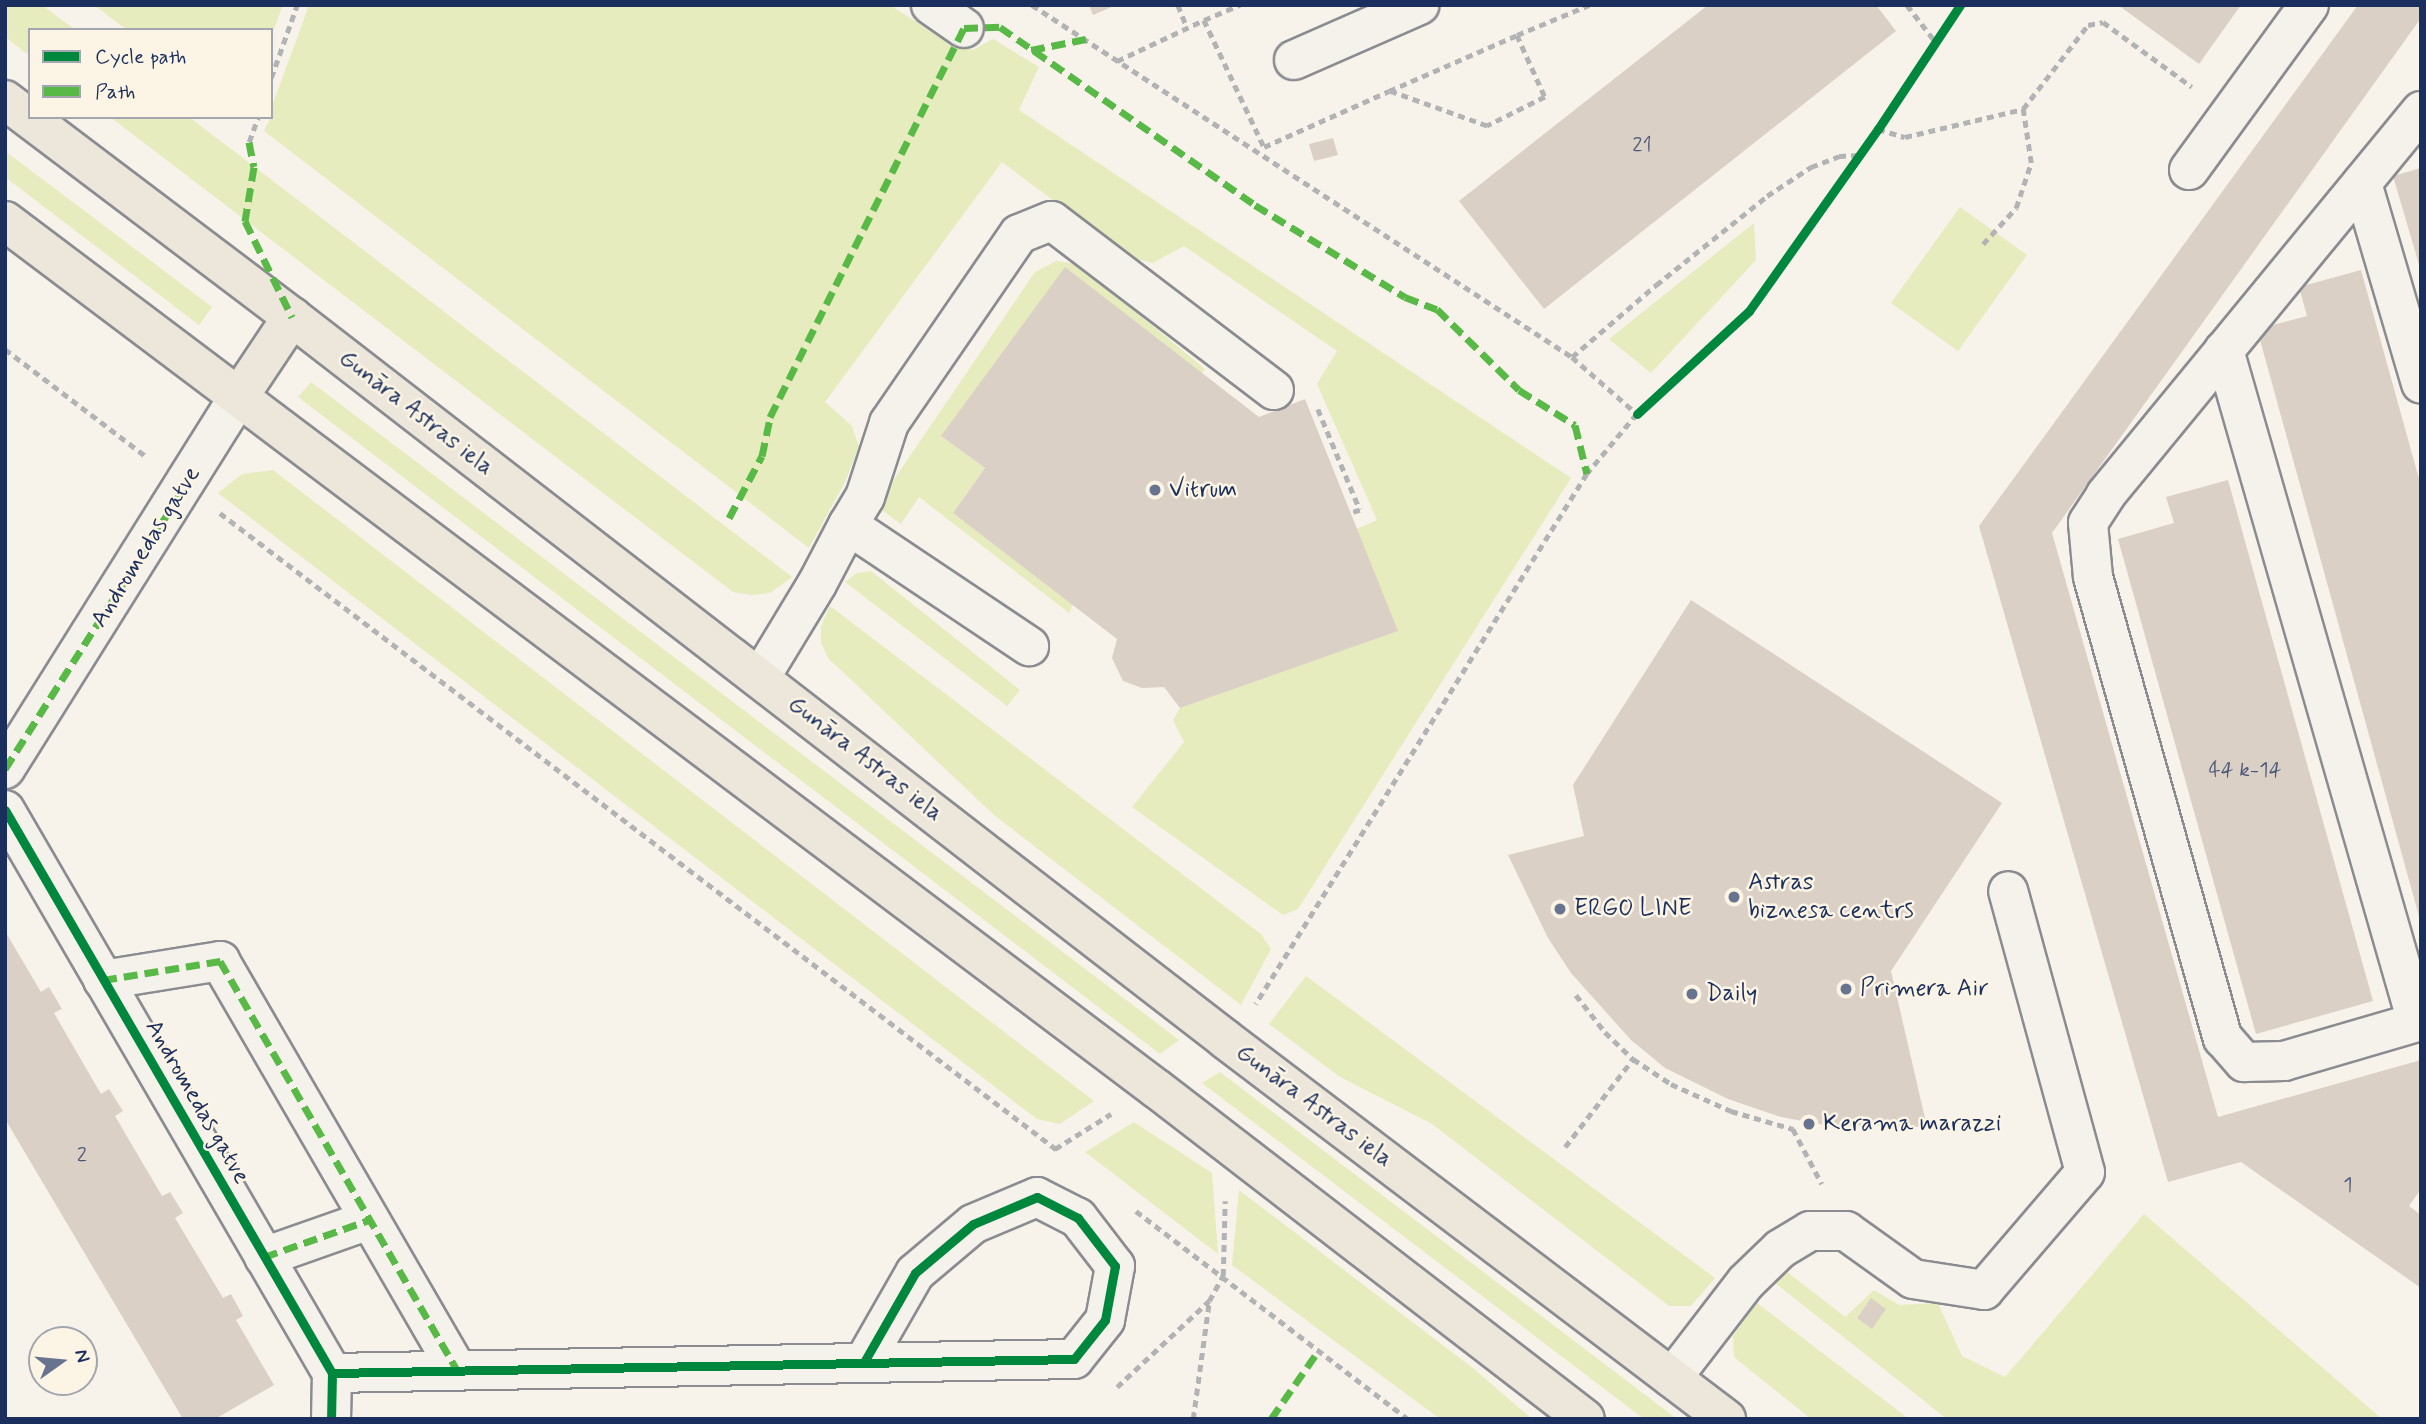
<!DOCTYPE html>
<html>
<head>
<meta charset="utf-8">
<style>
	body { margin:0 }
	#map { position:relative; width:2426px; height:1424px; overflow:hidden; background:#f7f3ea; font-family:Mynerve,sans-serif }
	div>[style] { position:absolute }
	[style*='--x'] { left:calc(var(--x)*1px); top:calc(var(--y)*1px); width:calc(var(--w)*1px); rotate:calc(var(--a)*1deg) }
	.green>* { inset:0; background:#e6ecbe }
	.building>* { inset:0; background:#dbd0c6 }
	.path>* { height:4.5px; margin-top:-2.25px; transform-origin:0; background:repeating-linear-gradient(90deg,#b2b3b4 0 7px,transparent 0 12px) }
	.roads { filter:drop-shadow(2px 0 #8a8c91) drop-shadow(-2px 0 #8a8c91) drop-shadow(0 2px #8a8c91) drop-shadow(0 -2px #8a8c91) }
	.minor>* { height:38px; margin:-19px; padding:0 19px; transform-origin:19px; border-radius:19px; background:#f5f2ec }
	.major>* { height:38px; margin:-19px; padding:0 19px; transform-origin:19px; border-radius:19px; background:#ece7da }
	.quiet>* { height:7px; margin-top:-3.5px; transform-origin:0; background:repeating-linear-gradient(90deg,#58b947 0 14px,transparent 0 21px) }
	.cycleway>* { height:9px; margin:-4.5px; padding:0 4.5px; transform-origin:4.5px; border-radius:4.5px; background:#00873e }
	.dots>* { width:19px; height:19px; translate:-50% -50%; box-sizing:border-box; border:4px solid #fcf5e5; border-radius:50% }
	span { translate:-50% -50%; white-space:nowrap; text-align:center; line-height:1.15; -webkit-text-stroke:5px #fcf5e5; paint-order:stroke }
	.number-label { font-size:21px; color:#4b5778 }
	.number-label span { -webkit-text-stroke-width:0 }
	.street-label { font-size:24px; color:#1b2f5e }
	.poi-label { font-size:24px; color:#1b2f5e }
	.left { translate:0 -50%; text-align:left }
	.frame { position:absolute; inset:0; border:7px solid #1b2f5e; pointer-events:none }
	.legend { position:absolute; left:28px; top:28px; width:245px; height:91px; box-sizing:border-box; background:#fcf5e5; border:2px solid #a2a6af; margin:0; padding:9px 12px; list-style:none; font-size:21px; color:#1b2f5e }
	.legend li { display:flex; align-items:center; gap:14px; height:35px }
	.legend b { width:35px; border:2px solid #a2a6af }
	.north { position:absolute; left:28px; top:1326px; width:70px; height:70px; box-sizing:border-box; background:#fcf5e5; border:2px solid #a2a6af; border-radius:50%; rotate:75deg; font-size:19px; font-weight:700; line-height:28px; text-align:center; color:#1b2f5e }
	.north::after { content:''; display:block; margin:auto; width:24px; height:32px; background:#68748f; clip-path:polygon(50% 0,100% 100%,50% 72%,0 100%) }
</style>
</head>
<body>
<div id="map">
	<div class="green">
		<div style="clip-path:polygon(5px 5px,42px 5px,75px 30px,30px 30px,30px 56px,5px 37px)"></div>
		<div style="clip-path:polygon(94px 5px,283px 5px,271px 37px,271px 30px,127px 30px)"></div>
		<div style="clip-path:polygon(309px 5px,890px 5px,930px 31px,973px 50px,993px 39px,1039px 67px,1019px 110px,1571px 478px,1298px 909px,1283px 915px,1132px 807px,1184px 742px,1173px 720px,1180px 708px,1397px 631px,1357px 529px,1377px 520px,1317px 384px,1337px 351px,1184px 246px,1153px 263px,1128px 257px,1002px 162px,825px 402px,852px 426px,859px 447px,845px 482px,809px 548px,264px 131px,271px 117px,271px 109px)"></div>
		<div style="clip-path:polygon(110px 117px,189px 117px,792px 577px,770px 593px,751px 595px,733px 592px)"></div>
		<div style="clip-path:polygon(5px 151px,212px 307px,199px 325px,5px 177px)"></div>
		<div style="clip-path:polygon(1960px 207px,2027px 255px,1958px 351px,1891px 303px)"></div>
		<div style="clip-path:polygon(1754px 223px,1756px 260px,1651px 373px,1609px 339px)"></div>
		<div style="clip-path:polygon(1056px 261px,1078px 264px,1205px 369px,1202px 373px,941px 436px,985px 468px,953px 513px,1073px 605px,1069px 613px,919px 497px,901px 524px,876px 506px,1035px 272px)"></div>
		<div style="clip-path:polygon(311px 382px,1179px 1040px,1160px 1054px,298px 397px)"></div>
		<div style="clip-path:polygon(273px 470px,1094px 1101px,1060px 1124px,1037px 1119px,218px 493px,242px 474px)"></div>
		<div style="clip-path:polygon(871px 571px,1020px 690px,1007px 706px,845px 582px,857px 573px)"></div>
		<div style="clip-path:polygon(830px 606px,1261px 934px,1271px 949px,1241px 1005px,994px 815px,828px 658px,821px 642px,821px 626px)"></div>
		<div style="clip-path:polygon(1306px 976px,1715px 1278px,1691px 1306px,1669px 1306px,1432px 1124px,1340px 1077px,1269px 1024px)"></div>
		<div style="clip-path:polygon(1220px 1072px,1677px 1419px,1644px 1419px,1202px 1083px)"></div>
		<div style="clip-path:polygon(1134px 1122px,1212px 1173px,1218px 1254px,1085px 1152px)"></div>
		<div style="clip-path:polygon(1239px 1190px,1474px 1369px,1532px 1419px,1440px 1419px,1232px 1265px)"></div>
		<div style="clip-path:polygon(2144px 1214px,2382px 1419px,1947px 1419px,1774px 1282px,1786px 1271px,1845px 1317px,1874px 1290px,1899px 1305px,1938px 1303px,1962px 1356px,2005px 1377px)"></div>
		<div style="clip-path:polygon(1757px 1303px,1909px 1419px,1811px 1419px,1734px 1357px,1733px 1336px)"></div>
	</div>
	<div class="building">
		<div style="clip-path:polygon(1089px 5px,1116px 5px,1093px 15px)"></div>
		<div style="clip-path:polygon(1708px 5px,1876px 5px,1896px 31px,1544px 309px,1459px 201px)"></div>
		<div style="clip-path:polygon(2118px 5px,2241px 5px,2199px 64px)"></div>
		<div style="clip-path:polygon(2358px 5px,2421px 5px,2421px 18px,2052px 533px,2218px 1117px,2421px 1060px,2421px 1189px,2409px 1206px,2421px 1215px,2421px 1288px,2241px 1162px,2168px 1182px,1979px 526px)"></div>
		<div style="clip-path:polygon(1333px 138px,1338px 155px,1314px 161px,1309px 144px)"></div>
		<div style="clip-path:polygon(2421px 168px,2421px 268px,2420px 268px,2393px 176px)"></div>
		<div style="clip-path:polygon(1065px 267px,1259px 417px,1305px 399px,1398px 631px,1180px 708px,1164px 687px,1142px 688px,1123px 681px,1112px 658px,1117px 639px,953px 513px,985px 468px,941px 436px)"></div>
		<div style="clip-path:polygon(2361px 270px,2421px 486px,2420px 920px,2257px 329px,2307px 316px,2299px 287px)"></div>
		<div style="clip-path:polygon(2228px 480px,2373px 1001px,2256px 1034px,2118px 539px,2174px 523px,2166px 497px)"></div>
		<div style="clip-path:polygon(1691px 600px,2002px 803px,1891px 971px,1927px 1127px,1824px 1125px,1781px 1117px,1728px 1099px,1665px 1068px,1631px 1040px,1571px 973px,1548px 938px,1508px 855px,1584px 836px,1573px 785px)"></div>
		<div style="clip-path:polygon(5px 931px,41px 992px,49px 987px,62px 1009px,54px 1013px,101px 1094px,109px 1089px,123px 1111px,115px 1116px,162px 1196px,170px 1192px,183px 1213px,175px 1218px,223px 1298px,231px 1294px,243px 1316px,236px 1320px,274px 1385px,215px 1419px,183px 1419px,5px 1119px)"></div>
		<div style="clip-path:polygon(1871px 1298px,1886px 1309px,1872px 1329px,1857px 1318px)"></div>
	</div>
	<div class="path">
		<div style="--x:1032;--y:5;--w:645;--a:33.1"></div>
		<div style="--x:1572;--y:357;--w:86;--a:41.2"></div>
		<div style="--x:1637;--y:414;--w:78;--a:129.8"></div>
		<div style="--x:1587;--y:474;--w:625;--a:121.99"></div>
		<div style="--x:1178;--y:5;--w:24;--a:68"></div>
		<div style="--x:1907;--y:5;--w:46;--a:52.1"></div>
		<div style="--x:1204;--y:20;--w:39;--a:-23"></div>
		<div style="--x:1517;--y:35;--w:78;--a:-22.6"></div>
		<div style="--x:1117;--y:61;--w:96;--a:-25.2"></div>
		<div style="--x:1204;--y:20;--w:140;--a:64.7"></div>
		<div style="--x:1264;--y:147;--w:137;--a:-24.1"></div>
		<div style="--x:1389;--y:91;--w:140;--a:-23.6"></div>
		<div style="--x:1517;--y:35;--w:68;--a:65.7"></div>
		<div style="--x:1545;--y:97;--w:65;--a:153.4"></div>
		<div style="--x:1487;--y:126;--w:104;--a:-160.3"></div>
		<div style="--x:271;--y:78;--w:77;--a:-70.4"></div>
		<div style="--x:1878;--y:129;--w:28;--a:17"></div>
		<div style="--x:1905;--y:137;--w:121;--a:-13.3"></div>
		<div style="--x:2023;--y:109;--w:106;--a:-52.3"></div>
		<div style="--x:2088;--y:25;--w:15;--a:-11"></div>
		<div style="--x:2103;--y:22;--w:110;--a:36.1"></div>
		<div style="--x:249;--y:142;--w:27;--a:-70"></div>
		<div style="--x:1983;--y:244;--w:49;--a:-47.5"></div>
		<div style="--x:2016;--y:208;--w:47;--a:-71.6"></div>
		<div style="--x:2031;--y:163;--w:55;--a:-98.4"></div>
		<div style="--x:5;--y:349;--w:178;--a:37.3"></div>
		<div style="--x:1572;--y:357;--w:111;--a:-40.6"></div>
		<div style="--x:1656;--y:285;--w:142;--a:-38.7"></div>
		<div style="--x:1767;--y:196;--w:53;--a:-33.4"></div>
		<div style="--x:1811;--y:167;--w:30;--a:-21"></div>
		<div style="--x:1839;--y:156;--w:21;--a:-3"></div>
		<div style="--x:1318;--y:409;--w:109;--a:67.4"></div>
		<div style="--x:1360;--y:510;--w:9;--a:162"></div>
		<div style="--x:220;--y:513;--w:1055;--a:37.26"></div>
		<div style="--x:1576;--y:995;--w:47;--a:51.9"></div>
		<div style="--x:1605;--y:1032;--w:39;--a:44"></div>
		<div style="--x:1633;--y:1059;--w:45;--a:33.3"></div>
		<div style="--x:1671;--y:1084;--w:66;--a:24.2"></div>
		<div style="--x:1731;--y:1111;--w:65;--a:16.2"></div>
		<div style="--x:1793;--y:1129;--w:62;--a:62.2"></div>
		<div style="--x:1565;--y:1147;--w:111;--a:-52.3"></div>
		<div style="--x:1055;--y:1149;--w:66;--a:-32"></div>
		<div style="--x:1136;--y:1211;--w:342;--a:37.4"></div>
		<div style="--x:1117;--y:1387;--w:126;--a:-43.1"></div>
		<div style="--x:1209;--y:1301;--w:29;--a:-61"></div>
		<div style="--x:1223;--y:1276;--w:75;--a:-88.5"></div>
		<div style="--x:1193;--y:1419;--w:118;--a:-82.2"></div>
	</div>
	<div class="roads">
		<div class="minor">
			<div style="--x:931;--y:5;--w:40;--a:34.9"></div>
			<div style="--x:1294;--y:60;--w:137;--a:-23.7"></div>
			<div style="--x:2421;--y:111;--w:497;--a:129.4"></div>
			<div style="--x:2106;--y:495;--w:33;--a:123"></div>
			<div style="--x:2088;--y:523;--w:54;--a:84.7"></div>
			<div style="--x:2093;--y:577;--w:479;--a:74.3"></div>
			<div style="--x:2223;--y:1038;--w:32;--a:49"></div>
			<div style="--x:2244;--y:1062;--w:40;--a:-1.4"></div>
			<div style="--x:2284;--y:1061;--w:143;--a:-16.3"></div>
			<div style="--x:2189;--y:170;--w:204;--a:-54"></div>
			<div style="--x:2362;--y:183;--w:209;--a:73.6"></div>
			<div style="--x:2224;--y:350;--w:699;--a:73.98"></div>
			<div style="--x:848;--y:525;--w:33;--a:-59"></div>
			<div style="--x:865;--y:497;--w:78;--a:-72"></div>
			<div style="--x:889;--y:423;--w:229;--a:-55.5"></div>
			<div style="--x:1019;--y:234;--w:35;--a:-22"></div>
			<div style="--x:1052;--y:221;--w:279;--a:37.3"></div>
			<div style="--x:760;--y:678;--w:110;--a:-58.8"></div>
			<div style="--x:817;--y:584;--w:67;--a:-62.3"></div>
			<div style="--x:848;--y:525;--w:218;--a:33.8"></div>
			<div style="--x:5;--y:769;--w:442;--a:-57.9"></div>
			<div style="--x:5;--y:810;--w:651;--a:59.85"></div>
			<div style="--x:332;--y:1373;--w:46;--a:91.2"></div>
			<div style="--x:103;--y:980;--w:119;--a:-9.2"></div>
			<div style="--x:220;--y:961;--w:473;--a:59.9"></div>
			<div style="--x:264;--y:1257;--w:111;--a:-19.4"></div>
			<div style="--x:332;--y:1373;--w:742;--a:-1.08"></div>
			<div style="--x:1074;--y:1359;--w:50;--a:-51.5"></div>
			<div style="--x:1105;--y:1320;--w:55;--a:-79.5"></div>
			<div style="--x:1115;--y:1266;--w:61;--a:-127.6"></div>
			<div style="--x:1078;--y:1218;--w:46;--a:-152.9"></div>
			<div style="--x:1037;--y:1197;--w:69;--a:157.1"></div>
			<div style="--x:973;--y:1224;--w:76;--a:139.8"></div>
			<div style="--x:915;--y:1273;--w:103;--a:119.8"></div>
			<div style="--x:1672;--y:1378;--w:121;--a:-52.4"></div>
			<div style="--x:1746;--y:1282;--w:47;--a:-44.1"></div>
			<div style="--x:1780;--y:1249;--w:35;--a:-31"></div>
			<div style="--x:1810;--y:1231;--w:36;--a:0"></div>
			<div style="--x:1846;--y:1231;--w:82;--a:35.6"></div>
			<div style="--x:1913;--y:1279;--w:72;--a:8.8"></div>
			<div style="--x:1984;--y:1290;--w:155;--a:-49.4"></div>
			<div style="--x:2085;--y:1172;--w:291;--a:-105.3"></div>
		</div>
		<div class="major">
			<div style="--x:5;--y:100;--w:360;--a:37.1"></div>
			<div style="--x:292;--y:317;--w:1180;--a:37.73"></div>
			<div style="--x:1225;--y:1039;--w:629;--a:37.18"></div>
			<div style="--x:5;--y:221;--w:1442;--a:37"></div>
			<div style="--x:1157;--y:1089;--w:540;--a:37.63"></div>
			<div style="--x:240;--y:395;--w:94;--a:-56.3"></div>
		</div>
	</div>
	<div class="quiet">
		<div style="--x:1031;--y:50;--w:56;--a:-11.3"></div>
		<div style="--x:249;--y:142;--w:25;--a:79"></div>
		<div style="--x:254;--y:167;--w:55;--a:99.5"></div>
		<div style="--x:245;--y:221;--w:107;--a:63.9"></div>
		<div style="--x:729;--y:518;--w:70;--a:-62"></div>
		<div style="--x:762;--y:456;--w:40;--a:-78"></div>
		<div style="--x:770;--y:417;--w:435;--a:-63.5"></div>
		<div style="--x:964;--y:28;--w:36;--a:-2"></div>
		<div style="--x:1000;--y:27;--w:311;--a:34.9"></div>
		<div style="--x:1255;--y:205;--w:176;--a:31.5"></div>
		<div style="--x:1405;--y:297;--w:34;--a:21"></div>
		<div style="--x:1437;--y:309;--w:115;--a:44.6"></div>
		<div style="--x:1519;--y:390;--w:66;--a:32"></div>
		<div style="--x:1575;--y:425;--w:50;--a:76.2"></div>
		<div style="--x:5;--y:769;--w:335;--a:-57.5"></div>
		<div style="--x:103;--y:980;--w:119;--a:-9.2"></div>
		<div style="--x:220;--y:961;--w:473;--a:59.9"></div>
		<div style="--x:264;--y:1257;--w:111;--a:-19.4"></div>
		<div style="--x:1271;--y:1419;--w:84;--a:-55.2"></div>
	</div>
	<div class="cycleway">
		<div style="--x:1637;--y:414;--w:152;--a:-42.6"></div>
		<div style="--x:1749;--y:311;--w:223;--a:-54.7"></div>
		<div style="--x:1878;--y:129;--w:149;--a:-56.5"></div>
		<div style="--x:5;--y:810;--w:651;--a:59.85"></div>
		<div style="--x:332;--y:1373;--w:46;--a:91.2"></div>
		<div style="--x:332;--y:1373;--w:742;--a:-1.08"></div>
		<div style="--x:1074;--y:1359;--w:50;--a:-51.5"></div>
		<div style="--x:1105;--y:1320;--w:55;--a:-79.5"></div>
		<div style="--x:1115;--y:1266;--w:61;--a:-127.6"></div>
		<div style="--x:1078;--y:1218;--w:46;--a:-152.9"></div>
		<div style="--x:1037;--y:1197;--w:69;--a:157.1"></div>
		<div style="--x:973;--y:1224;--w:76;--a:139.8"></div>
		<div style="--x:915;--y:1273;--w:103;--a:119.8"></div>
	</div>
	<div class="dots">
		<div style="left:1155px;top:490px;background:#68748f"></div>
		<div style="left:1734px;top:897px;background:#68748f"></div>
		<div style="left:1560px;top:909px;background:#68748f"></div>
		<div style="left:1846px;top:989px;background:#68748f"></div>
		<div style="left:1692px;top:994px;background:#68748f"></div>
		<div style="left:1809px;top:1124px;background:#68748f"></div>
	</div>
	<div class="number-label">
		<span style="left:1642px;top:145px">21</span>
		<span style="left:2245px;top:770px">44 k-14</span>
		<span style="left:82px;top:1155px">2</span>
		<span style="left:2348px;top:1185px">1</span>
	</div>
	<div class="street-label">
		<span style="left:416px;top:413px;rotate:38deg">Gunāra Astras iela</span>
		<span style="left:146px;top:547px;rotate:-58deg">Andromedas gatve</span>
		<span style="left:865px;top:759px;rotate:38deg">Gunāra Astras iela</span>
		<span style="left:197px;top:1102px;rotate:60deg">Andromedas gatve</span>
		<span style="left:1314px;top:1106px;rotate:37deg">Gunāra Astras iela</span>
	</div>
	<div class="poi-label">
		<span class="left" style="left:1169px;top:490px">Vitrum</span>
		<span class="left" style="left:1748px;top:897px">Astras<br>biznesa centrs</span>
		<span class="left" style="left:1574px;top:909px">ERGO LINE</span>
		<span class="left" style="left:1860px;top:989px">Primera Air</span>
		<span class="left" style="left:1706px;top:994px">Daily</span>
		<span class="left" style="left:1823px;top:1124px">Kerama marazzi</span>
	</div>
	<div class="frame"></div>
	<ul class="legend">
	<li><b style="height:9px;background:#00873e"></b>Cycle path</li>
	<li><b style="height:9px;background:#58b947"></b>Path</li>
	</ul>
	<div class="north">N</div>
</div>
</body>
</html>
